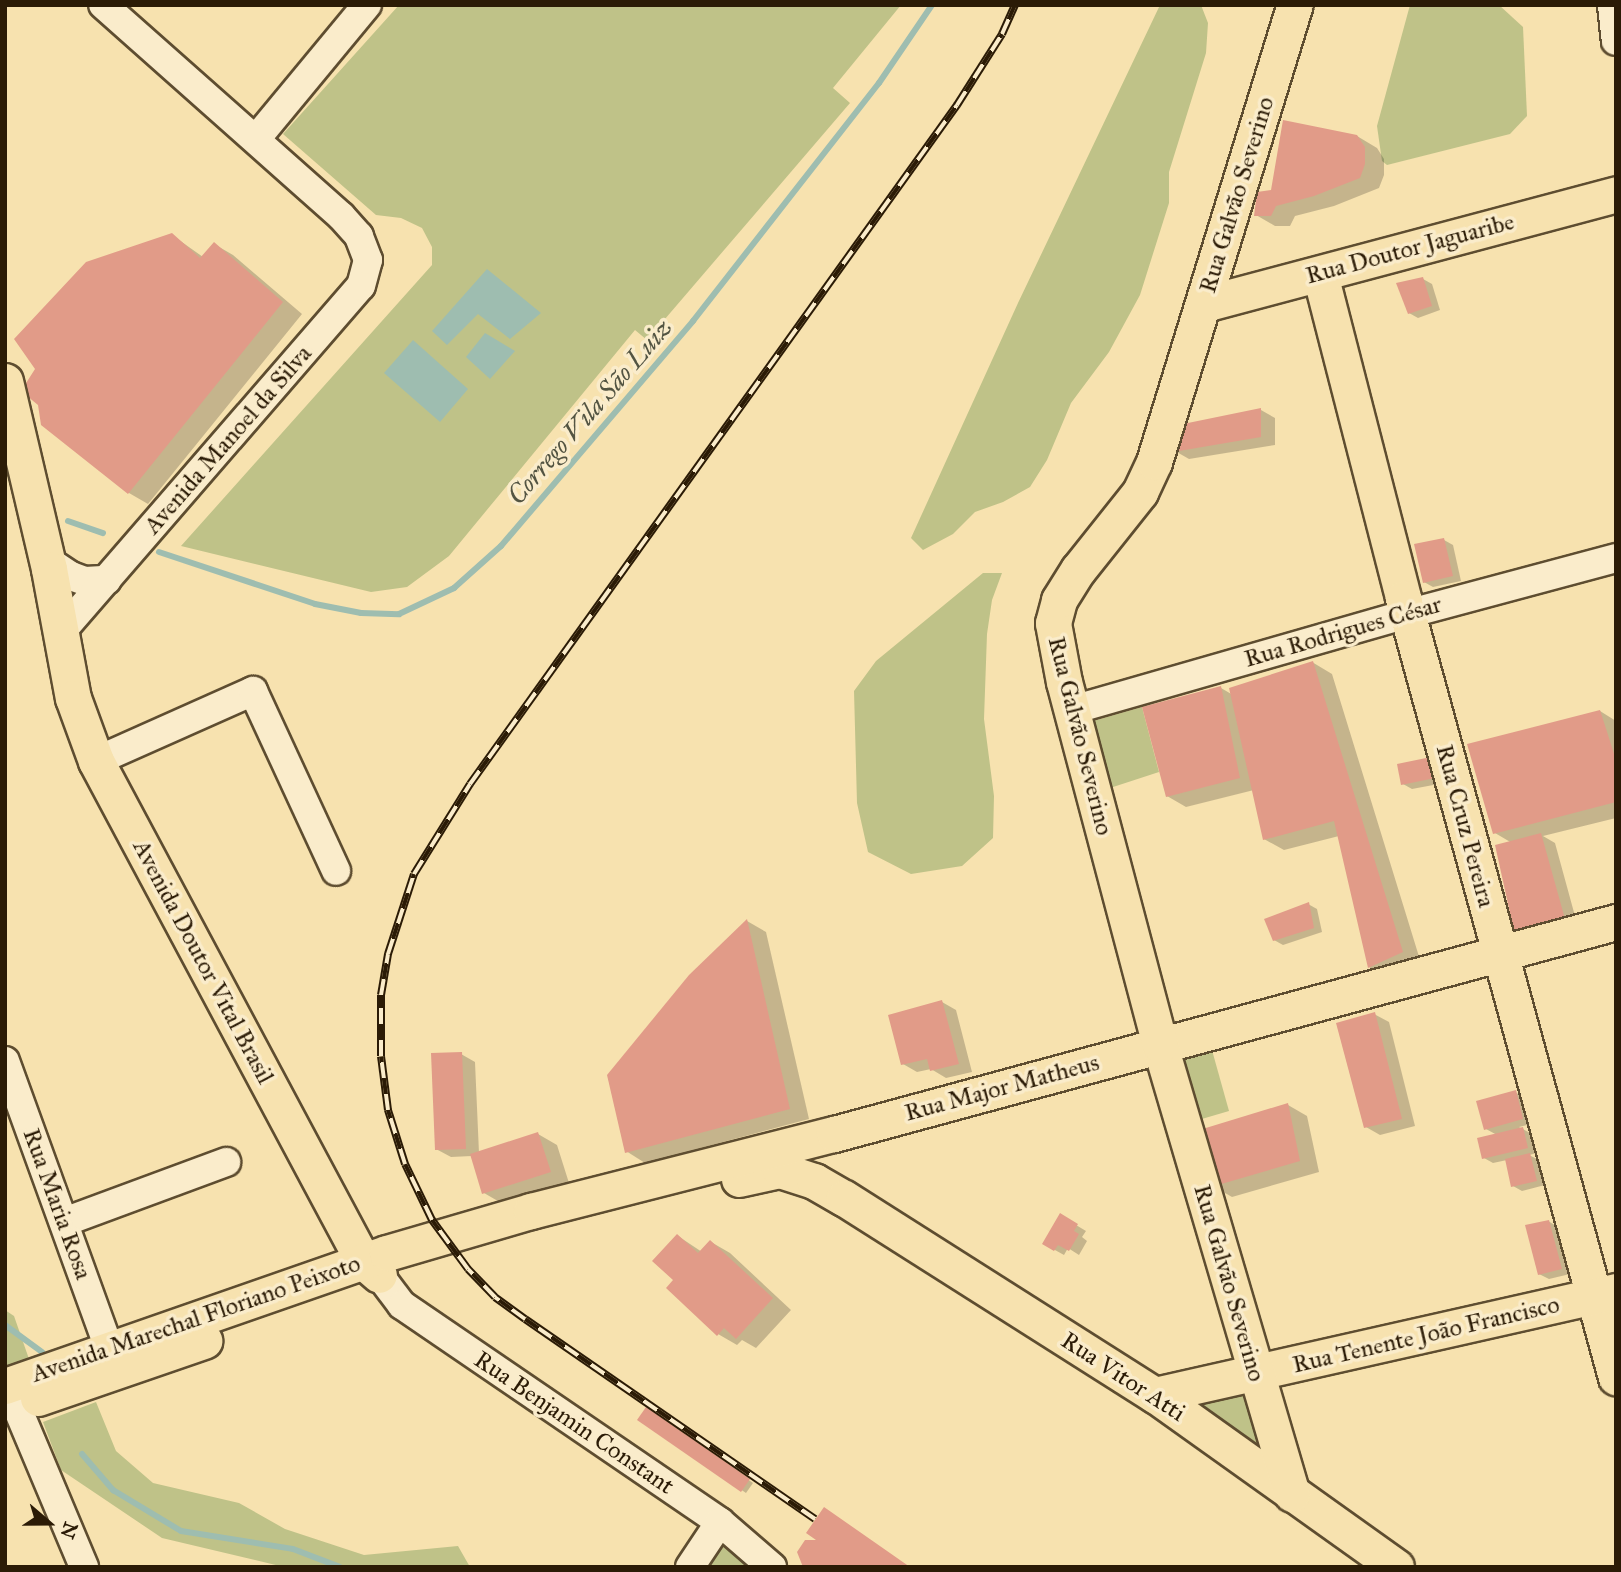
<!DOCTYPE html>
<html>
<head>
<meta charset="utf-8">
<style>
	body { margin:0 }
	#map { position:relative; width:1621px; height:1572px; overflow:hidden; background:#f7e2af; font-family:"IM FELL Great Primer",serif }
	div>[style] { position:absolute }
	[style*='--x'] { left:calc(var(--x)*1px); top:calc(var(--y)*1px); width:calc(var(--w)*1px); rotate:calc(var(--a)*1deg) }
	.green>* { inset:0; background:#bfc288 }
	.water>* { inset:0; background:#9ebdb0 }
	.shadow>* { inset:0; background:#0003 }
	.stream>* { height:6px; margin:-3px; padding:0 3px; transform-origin:3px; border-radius:3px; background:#9ebdb0 }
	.building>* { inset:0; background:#e19b88 }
	.roads { filter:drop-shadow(2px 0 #5e4d30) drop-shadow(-2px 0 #5e4d30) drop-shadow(0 2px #5e4d30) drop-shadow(0 -2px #5e4d30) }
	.minor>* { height:28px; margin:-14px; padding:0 14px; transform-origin:14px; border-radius:14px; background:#faeccb }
	.major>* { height:35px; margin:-17.5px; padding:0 17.5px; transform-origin:17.5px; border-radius:17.5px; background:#f7e2af }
	.rail>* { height:8px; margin-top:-4px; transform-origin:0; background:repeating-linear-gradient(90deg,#faeccb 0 16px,#2b1b06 0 32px); box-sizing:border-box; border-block:2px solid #2b1b06 }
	span { translate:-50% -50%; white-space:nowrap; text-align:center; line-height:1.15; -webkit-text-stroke:7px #faeccb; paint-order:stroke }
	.street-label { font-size:24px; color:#2b1b06 }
	.water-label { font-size:26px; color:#535442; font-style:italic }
	.frame { position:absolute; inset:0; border:7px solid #2b1b06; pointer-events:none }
	.north { position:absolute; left:14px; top:1488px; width:70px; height:70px; -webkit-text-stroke:5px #faeccb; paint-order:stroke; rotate:110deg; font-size:19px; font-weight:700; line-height:28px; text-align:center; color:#2b1b06 }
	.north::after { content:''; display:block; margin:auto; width:24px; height:32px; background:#2b1b06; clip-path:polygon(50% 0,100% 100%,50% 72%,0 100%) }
</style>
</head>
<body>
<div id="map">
	<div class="green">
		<div style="clip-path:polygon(399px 5px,901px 5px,833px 88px,850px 103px,647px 340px,635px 330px,449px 556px,407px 587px,371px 592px,181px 546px,432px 265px,432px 247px,422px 228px,401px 218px,376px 215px,283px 134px)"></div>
		<div style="clip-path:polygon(1160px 5px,1201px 5px,1208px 23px,1206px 53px,1169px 172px,1169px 203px,1140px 295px,1109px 352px,1071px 403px,1047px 460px,1030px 487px,1003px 502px,975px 512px,953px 534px,923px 550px,911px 538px,1018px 303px)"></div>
		<div style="clip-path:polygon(1410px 5px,1499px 5px,1523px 27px,1527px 116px,1510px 134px,1387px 165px,1382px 161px,1377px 126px)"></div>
		<div style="clip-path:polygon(983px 573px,1002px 573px,992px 600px,987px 634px,984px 719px,994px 796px,993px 838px,962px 866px,911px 874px,868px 852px,857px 803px,854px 691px,876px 661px)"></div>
		<div style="clip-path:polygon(1142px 707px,1159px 772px,1110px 788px,1093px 721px)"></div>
		<div style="clip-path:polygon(1210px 1043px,1229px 1111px,1195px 1121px,1176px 1053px)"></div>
		<div style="clip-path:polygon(5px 1310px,14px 1316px,29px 1359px,5px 1366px)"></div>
		<div style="clip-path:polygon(1244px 1384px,1276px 1472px,1179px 1400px)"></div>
		<div style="clip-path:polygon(96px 1402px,116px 1451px,153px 1483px,239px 1503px,285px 1529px,364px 1555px,458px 1546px,470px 1567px,284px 1567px,162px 1538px,61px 1470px,43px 1422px)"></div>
		<div style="clip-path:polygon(720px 1541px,753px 1567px,705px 1567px)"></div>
	</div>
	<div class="water">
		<div style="clip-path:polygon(487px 269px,541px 313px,510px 339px,478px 314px,447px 345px,432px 331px)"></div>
		<div style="clip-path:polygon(485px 333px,515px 351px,490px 379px,466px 357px)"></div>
		<div style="clip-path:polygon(413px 340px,468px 389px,440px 422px,384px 373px)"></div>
	</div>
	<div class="shadow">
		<div style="clip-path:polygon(1357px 136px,1377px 148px,1384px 159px,1384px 175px,1379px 188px,1334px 206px,1295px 216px,1290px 226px,1275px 226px,1256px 215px,1273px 191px)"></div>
		<div style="clip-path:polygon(172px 235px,203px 257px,214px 244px,233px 255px,302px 314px,148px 504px,129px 493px,43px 424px)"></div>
		<div style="clip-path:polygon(1423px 279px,1432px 284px,1440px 310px,1418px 318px,1409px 313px)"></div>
		<div style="clip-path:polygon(1261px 410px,1275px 418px,1275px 445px,1189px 459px,1175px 451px)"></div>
		<div style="clip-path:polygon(1444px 540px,1453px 545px,1461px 581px,1433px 587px,1424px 582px)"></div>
		<div style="clip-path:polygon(1312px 662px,1332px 674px,1421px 963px,1388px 978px,1369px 967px,1339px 836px,1284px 850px,1264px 839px,1254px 790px,1186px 807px,1167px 796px,1221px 688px,1233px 695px)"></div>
		<div style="clip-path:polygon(1600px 711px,1616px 721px,1616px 818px,1543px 836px,1555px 843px,1578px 927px,1530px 938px,1515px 930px,1512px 843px,1495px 833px)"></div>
		<div style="clip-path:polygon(1431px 759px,1444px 783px,1412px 789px,1403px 784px)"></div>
		<div style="clip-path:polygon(1308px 904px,1317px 909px,1322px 932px,1283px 945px,1274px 940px)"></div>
		<div style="clip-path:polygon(747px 921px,766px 932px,809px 1119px,645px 1163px,626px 1151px)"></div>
		<div style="clip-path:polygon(942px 1002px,956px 1010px,972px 1072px,946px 1078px,931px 1069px,917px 1072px,903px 1064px)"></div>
		<div style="clip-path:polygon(1374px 1014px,1389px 1022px,1415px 1126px,1380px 1135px,1366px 1127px)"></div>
		<div style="clip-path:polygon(461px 1054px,475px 1062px,479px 1153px,538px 1134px,557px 1145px,569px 1183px,503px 1204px,484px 1193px,472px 1156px,451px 1157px,436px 1149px)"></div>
		<div style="clip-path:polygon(1515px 1092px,1524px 1098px,1531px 1124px,1519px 1127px,1532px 1134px,1537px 1153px,1529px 1155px,1539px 1160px,1545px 1185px,1522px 1191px,1513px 1186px,1507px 1160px,1493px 1163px,1484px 1158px,1497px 1135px,1486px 1129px)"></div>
		<div style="clip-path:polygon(1288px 1105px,1307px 1116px,1319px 1172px,1232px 1197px,1213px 1186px)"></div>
		<div style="clip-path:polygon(1061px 1216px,1086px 1231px,1082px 1237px,1087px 1241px,1079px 1255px,1068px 1248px,1064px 1255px,1044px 1244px)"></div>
		<div style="clip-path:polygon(1548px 1221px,1558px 1227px,1570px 1274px,1549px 1279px,1539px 1274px)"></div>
		<div style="clip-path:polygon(678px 1236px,702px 1252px,711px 1242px,730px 1253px,791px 1310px,756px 1348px,742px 1340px,737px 1345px,718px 1334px,676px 1280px)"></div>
		<div style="clip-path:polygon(646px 1409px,753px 1483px,746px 1493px,639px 1420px)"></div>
	</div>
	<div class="stream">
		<div style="--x:68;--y:521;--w:37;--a:19"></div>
		<div style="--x:159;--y:552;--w:164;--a:18.4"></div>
		<div style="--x:315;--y:604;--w:47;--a:11.1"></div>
		<div style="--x:361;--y:613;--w:38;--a:2"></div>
		<div style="--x:399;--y:614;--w:61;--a:-25.3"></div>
		<div style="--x:454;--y:588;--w:63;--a:-41.8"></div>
		<div style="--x:501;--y:546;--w:296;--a:-49.5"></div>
		<div style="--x:693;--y:321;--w:302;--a:-52"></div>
		<div style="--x:879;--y:83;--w:94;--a:-55.8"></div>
		<div style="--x:5;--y:1325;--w:46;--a:36.1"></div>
		<div style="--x:82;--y:1454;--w:48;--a:49.3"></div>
		<div style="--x:113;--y:1490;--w:79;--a:31.1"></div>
		<div style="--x:181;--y:1531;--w:113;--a:9.1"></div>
		<div style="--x:293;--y:1549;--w:50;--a:21"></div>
	</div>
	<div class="building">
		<div style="clip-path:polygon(1283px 120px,1357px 135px,1365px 147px,1365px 164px,1360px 178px,1314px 196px,1276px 206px,1271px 216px,1254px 216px,1257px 192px,1271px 190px)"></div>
		<div style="clip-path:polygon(172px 233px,200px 258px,214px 242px,283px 302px,128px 494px,41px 425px,38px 405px,21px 391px,35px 369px,14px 339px,86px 262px)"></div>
		<div style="clip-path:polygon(1423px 277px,1432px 306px,1408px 314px,1396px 283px)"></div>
		<div style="clip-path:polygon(1261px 408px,1261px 437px,1173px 452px,1183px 424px)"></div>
		<div style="clip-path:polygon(1444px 538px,1453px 576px,1423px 583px,1414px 544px)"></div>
		<div style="clip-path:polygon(1313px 661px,1403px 952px,1368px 968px,1334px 821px,1263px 840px,1229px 688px)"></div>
		<div style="clip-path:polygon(1221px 686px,1240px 778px,1166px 797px,1142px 707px)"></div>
		<div style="clip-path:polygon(1600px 710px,1616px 760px,1616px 802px,1493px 834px,1467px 744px)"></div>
		<div style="clip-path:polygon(1431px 757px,1435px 778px,1401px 785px,1397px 764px)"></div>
		<div style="clip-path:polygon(1541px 833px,1565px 919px,1514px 931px,1495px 845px)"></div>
		<div style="clip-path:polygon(1309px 902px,1314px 928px,1273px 941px,1264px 919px)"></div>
		<div style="clip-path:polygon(747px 919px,790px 1109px,625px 1153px,607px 1075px,689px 975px)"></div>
		<div style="clip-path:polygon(942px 1000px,959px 1064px,930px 1071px,927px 1059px,901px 1065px,888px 1015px)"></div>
		<div style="clip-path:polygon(1375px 1012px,1402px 1119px,1364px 1128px,1336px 1023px)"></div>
		<div style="clip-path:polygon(462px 1052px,466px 1149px,435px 1150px,431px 1053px)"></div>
		<div style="clip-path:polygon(1516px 1090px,1523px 1119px,1484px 1130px,1476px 1101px)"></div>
		<div style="clip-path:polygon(1288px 1103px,1300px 1161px,1211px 1187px,1196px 1131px)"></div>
		<div style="clip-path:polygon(1523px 1127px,1528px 1148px,1482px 1159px,1477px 1138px)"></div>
		<div style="clip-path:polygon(538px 1132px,551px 1172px,482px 1194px,470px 1154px)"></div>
		<div style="clip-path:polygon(1530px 1153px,1537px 1181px,1511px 1187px,1505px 1159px)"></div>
		<div style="clip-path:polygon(1060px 1213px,1078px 1224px,1074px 1231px,1079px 1234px,1069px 1251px,1058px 1245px,1054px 1251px,1042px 1244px)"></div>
		<div style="clip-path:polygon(1549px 1220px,1562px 1269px,1538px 1275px,1525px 1225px)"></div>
		<div style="clip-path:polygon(677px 1234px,698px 1253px,710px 1240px,773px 1298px,736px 1339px,724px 1328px,717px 1336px,666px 1288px,673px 1280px,652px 1261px)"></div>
		<div style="clip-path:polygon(646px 1407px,750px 1479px,741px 1492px,637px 1420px)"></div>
		<div style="clip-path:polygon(824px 1507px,910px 1567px,803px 1567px,797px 1552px,805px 1540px,816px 1540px,806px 1533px)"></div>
	</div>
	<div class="roads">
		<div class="minor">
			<div style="--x:1612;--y:5;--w:36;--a:84"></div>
			<div style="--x:256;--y:139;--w:174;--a:-50.4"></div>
			<div style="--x:47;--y:560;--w:29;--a:34"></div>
			<div style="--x:71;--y:576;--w:15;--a:20"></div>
			<div style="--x:85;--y:581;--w:22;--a:-3"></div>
			<div style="--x:60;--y:633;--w:459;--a:-49.1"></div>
			<div style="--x:361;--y:286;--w:27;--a:-75"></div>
			<div style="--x:368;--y:260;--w:26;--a:-111"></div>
			<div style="--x:359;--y:236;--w:27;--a:-132"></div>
			<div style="--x:341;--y:216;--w:318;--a:-138.4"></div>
			<div style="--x:1072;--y:710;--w:348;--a:-16"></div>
			<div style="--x:1407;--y:614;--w:216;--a:-15"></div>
			<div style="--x:96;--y:761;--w:172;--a:-24"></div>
			<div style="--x:253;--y:691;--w:198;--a:65.2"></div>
			<div style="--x:5;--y:1061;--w:305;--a:70.1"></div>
			<div style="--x:64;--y:1222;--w:173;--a:-20.3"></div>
			<div style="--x:380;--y:1276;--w:36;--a:53"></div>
			<div style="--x:402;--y:1305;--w:385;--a:34.3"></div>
			<div style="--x:720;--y:1522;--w:69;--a:40.9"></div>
			<div style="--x:16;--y:1405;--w:176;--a:67.2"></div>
			<div style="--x:690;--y:1567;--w:54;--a:-56.3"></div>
		</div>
		<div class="major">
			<div style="--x:1320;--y:274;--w:334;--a:75.6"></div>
			<div style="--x:1403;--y:598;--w:808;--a:74.71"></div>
			<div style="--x:1204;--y:304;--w:426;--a:-14.9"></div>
			<div style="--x:5;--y:381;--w:193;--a:76.8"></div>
			<div style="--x:49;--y:569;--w:131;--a:79.5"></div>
			<div style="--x:73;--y:698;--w:67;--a:69.9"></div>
			<div style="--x:96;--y:761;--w:567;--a:61.9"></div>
			<div style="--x:363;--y:1261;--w:21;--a:41"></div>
			<div style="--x:739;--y:1179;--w:42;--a:-12.4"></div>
			<div style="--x:780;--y:1170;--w:36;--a:18"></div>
			<div style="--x:814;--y:1181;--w:34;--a:30"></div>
			<div style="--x:844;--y:1198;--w:368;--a:32.4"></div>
			<div style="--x:1155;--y:1395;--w:296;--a:35.5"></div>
			<div style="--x:5;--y:1386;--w:404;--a:-19.2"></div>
			<div style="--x:387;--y:1253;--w:150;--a:-16.3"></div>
			<div style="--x:531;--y:1211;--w:313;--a:-14.3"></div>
			<div style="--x:834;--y:1134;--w:810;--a:-15.17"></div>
			<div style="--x:1155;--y:1395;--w:473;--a:-12.7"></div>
			<div style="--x:38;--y:1398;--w:176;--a:-19"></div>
			<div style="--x:1292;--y:1494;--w:468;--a:-106.4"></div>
			<div style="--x:1160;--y:1045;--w:375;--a:-104.8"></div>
			<div style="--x:1064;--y:682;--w:60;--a:-100.6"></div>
			<div style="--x:1053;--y:623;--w:24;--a:-75"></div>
			<div style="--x:1059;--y:600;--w:36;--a:-58"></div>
			<div style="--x:1078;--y:570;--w:100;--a:-51.5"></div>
			<div style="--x:1140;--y:492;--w:33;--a:-65"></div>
			<div style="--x:1154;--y:462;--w:478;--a:-72.9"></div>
		</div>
	</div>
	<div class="rail">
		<div style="--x:815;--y:1519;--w:352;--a:-145.4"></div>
		<div style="--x:525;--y:1319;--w:37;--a:-144"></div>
		<div style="--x:495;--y:1297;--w:39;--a:-134"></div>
		<div style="--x:468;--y:1269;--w:61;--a:-126.3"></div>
		<div style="--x:432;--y:1220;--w:62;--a:-115.7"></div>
		<div style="--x:405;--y:1164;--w:57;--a:-107.5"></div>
		<div style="--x:388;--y:1110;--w:54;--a:-97.4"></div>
		<div style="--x:381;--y:1056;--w:61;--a:-90"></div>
		<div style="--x:381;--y:995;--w:42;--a:-80.3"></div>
		<div style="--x:388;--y:954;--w:84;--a:-72"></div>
		<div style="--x:414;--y:874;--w:106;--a:-58.1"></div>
		<div style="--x:470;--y:784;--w:836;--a:-54.35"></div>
		<div style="--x:957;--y:105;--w:84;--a:-57.6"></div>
		<div style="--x:1002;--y:34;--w:32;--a:-66"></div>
	</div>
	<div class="street-label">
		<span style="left:1237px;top:195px;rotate:-73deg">Rua Galvão Severino</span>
		<span style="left:1410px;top:249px;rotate:-15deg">Rua Doutor Jaguaribe</span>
		<span style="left:228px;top:440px;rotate:-49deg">Avenida Manoel da Silva</span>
		<span style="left:1343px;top:632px;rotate:-16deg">Rua Rodrigues César</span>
		<span style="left:1080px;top:736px;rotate:76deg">Rua Galvão Severino</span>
		<span style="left:1465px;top:826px;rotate:75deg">Rua Cruz Pereira</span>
		<span style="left:203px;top:962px;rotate:62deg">Avenida Doutor Vital Brasil</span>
		<span style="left:1002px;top:1088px;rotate:-15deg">Rua Major Matheus</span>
		<span style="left:57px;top:1204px;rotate:70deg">Rua Maria Rosa</span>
		<span style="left:1229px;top:1283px;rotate:74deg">Rua Galvão Severino</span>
		<span style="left:196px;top:1319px;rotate:-19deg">Avenida Marechal Floriano Peixoto</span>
		<span style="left:1426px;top:1335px;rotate:-13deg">Rua Tenente João Francisco</span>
		<span style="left:1123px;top:1377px;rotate:33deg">Rua Vitor Atti</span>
		<span style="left:574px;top:1423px;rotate:34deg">Rua Benjamin Constant</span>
	</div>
	<div class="water-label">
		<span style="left:590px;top:412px;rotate:-49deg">Corrego Vila São Luiz</span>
	</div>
	<div class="frame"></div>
	<div class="north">N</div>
</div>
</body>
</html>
